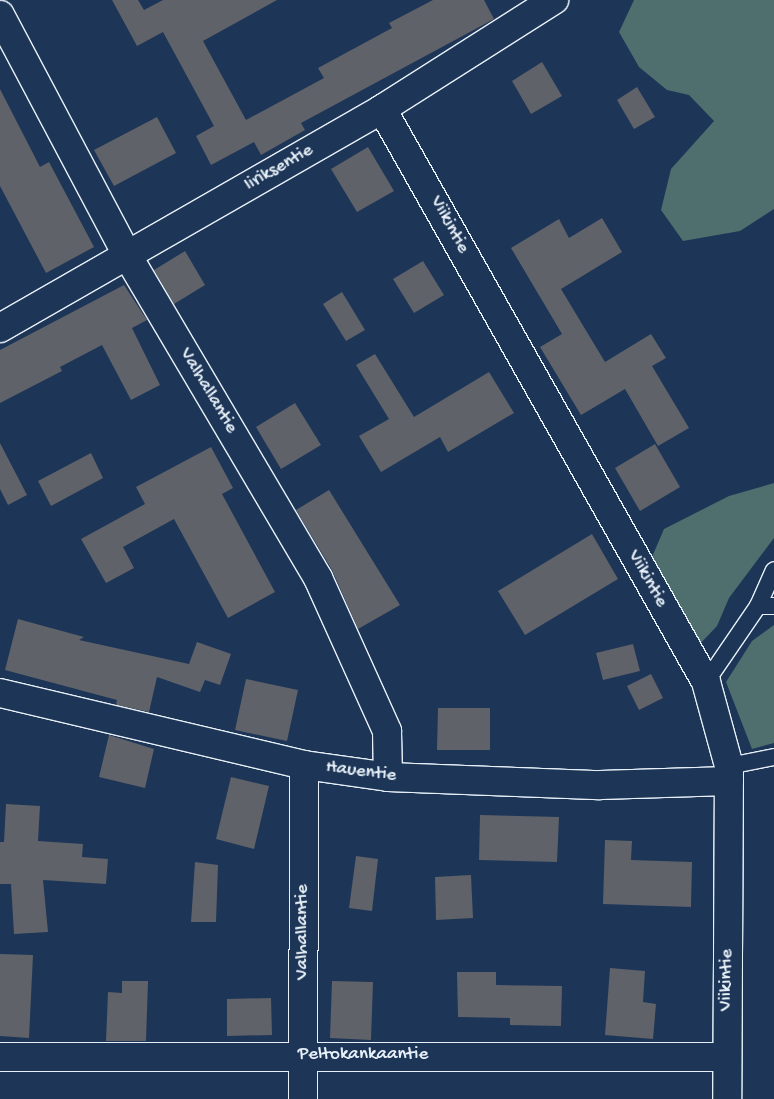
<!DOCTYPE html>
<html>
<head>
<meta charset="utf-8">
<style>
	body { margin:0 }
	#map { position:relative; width:774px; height:1099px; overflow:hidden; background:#1d3557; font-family:"Gochi Hand",sans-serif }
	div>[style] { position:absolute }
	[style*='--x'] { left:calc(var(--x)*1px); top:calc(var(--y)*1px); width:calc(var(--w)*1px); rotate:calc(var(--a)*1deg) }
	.green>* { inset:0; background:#4f6e6e }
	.building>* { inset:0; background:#5f6269 }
	.roads { filter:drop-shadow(1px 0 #e8f1f8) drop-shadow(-1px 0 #e8f1f8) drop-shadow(0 1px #e8f1f8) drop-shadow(0 -1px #e8f1f8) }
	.lane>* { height:16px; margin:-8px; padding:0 8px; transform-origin:8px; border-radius:8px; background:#1d3557 }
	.street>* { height:28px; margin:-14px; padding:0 14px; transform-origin:14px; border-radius:14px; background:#1d3557 }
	span { translate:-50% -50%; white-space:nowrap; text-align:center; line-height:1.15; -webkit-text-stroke:4px #1d3557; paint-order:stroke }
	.street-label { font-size:19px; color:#e8f1f8 }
</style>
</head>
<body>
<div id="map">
	<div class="green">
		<div style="clip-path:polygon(634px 0,774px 0,774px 209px,740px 231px,683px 241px,661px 210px,671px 169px,714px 121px,689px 95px,667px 90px,639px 67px,619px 32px)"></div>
		<div style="clip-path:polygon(774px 483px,774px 538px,729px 598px,717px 626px,698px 646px,652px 557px,664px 529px,729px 496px)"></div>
		<div style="clip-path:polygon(774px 625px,774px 743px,752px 749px,726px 682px,752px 641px)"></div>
	</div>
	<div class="building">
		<div style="clip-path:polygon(112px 0,138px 0,144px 10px,163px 0,277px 0,203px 41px,246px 120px,324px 78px,318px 68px,392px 28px,389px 23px,433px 0,484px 0,494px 19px,301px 123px,305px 130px,261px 155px,254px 142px,211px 165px,196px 136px,214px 126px,163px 32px,137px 46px)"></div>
		<div style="clip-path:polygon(542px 62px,562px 96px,531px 114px,512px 81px)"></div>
		<div style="clip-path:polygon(637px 87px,655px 117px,634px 129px,617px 100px)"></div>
		<div style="clip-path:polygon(0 89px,40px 167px,49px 162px,94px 247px,46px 273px,0 186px)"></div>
		<div style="clip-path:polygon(157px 117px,176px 153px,114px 186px,94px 150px)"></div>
		<div style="clip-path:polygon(368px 147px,394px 191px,357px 212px,331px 169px)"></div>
		<div style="clip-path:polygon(602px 218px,622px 252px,561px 289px,605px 362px,651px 334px,666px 358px,652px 366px,689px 428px,658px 446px,625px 389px,581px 415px,540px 347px,562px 334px,511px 248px,559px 219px,569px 238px)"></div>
		<div style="clip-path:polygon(185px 251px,205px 285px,174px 304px,154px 270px)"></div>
		<div style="clip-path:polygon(423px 261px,444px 295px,414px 313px,393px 279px)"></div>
		<div style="clip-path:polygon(124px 285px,147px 320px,132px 328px,160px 385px,131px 400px,102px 345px,60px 367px,62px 371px,0 403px,0 350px)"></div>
		<div style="clip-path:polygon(342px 292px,365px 330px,346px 341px,323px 304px)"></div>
		<div style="clip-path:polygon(375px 354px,414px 417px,489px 372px,514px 413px,448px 452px,440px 437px,381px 472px,359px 436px,389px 419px,356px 365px)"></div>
		<div style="clip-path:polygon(295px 403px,321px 445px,281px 469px,256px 427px)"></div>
		<div style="clip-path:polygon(0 443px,27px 495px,8px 505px,0 489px)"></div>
		<div style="clip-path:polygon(655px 444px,680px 487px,640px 511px,615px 468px)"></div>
		<div style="clip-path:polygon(211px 447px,233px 488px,222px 494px,275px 592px,228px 618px,174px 519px,123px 547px,134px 568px,106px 583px,81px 539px,145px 504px,136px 487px)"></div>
		<div style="clip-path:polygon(91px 453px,103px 478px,51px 506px,38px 481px)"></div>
		<div style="clip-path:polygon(329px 490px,400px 605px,358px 629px,332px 570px,296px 510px)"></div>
		<div style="clip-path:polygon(592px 534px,618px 579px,525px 635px,498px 591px)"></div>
		<div style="clip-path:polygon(18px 619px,84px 637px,79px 640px,189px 664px,197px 642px,231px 654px,220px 685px,205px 680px,200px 692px,157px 677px,149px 712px,116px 705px,117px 700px,5px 670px)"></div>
		<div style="clip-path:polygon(633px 644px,640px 671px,603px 680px,596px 653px)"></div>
		<div style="clip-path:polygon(651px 674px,663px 698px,639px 710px,627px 686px)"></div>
		<div style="clip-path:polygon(246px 679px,298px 690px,287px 741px,235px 730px)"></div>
		<div style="clip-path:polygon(438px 708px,490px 708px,490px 750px,437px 750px)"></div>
		<div style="clip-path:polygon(109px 735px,154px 749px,145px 788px,99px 777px)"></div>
		<div style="clip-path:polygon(231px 777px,269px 786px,254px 849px,216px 839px)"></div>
		<div style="clip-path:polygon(6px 804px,40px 806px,38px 841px,83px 844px,82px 857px,108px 859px,106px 884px,43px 880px,48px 932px,14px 934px,11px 884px,0 884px,0 842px,4px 842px)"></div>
		<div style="clip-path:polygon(480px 815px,559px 817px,557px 862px,479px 860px)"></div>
		<div style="clip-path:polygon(605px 840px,632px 841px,631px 860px,692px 862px,691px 907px,603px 904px)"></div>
		<div style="clip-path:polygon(356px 856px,378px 859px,372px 911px,349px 908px)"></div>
		<div style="clip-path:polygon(195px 862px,218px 865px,216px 922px,191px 922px)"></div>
		<div style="clip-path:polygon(471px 875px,473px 918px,436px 920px,435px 877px)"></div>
		<div style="clip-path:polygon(0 954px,33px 955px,29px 1038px,0 1036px)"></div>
		<div style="clip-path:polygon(610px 968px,645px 971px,643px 1002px,656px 1004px,653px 1039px,605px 1035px)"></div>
		<div style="clip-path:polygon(457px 972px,496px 972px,496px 985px,562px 986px,561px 1026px,510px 1025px,510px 1018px,458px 1017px)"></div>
		<div style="clip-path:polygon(122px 981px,148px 981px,146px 1041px,106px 1041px,108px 992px,122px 993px)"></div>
		<div style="clip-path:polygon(332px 981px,373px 982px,371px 1040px,330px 1038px)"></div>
		<div style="clip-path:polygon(271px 998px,272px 1035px,227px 1036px,227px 999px)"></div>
	</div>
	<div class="roads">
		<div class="lane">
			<div style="--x:758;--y:606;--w:16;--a:0"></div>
			<div style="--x:706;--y:682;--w:92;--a:-55.6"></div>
			<div style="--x:758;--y:606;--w:39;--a:-66"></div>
			<div style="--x:729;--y:766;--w:46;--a:-11.3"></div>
		</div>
		<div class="street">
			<div style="--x:0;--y:15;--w:272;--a:62.1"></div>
			<div style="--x:127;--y:255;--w:375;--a:59.4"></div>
			<div style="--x:318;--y:578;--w:168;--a:65.7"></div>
			<div style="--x:387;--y:731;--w:46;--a:88.8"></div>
			<div style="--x:382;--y:109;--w:658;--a:60.51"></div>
			<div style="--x:706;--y:682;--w:87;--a:74.7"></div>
			<div style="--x:729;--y:766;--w:333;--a:90.3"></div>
			<div style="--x:0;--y:328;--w:440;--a:-29.8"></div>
			<div style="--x:382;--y:109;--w:204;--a:-32.4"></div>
			<div style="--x:0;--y:693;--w:312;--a:13.3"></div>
			<div style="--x:304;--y:765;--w:85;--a:8.1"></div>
			<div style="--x:388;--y:777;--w:212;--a:2.2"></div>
			<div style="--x:600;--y:785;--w:129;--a:-1.8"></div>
			<div style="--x:0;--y:1057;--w:726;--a:0"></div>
			<div style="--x:303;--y:1099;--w:334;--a:-89.8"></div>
		</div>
	</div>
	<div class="street-label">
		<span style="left:279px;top:168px;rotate:-30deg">Iiriksentie</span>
		<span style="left:449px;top:225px;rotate:61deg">Viikintie</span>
		<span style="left:208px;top:391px;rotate:59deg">Valhallantie</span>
		<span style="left:647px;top:579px;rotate:60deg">Viikintie</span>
		<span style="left:361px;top:772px;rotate:7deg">Hauentie</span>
		<span style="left:303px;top:932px;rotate:-90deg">Valhallantie</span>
		<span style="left:727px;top:980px;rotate:-89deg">Viikintie</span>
		<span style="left:363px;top:1055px">Peltokankaantie</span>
	</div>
</div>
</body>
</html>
